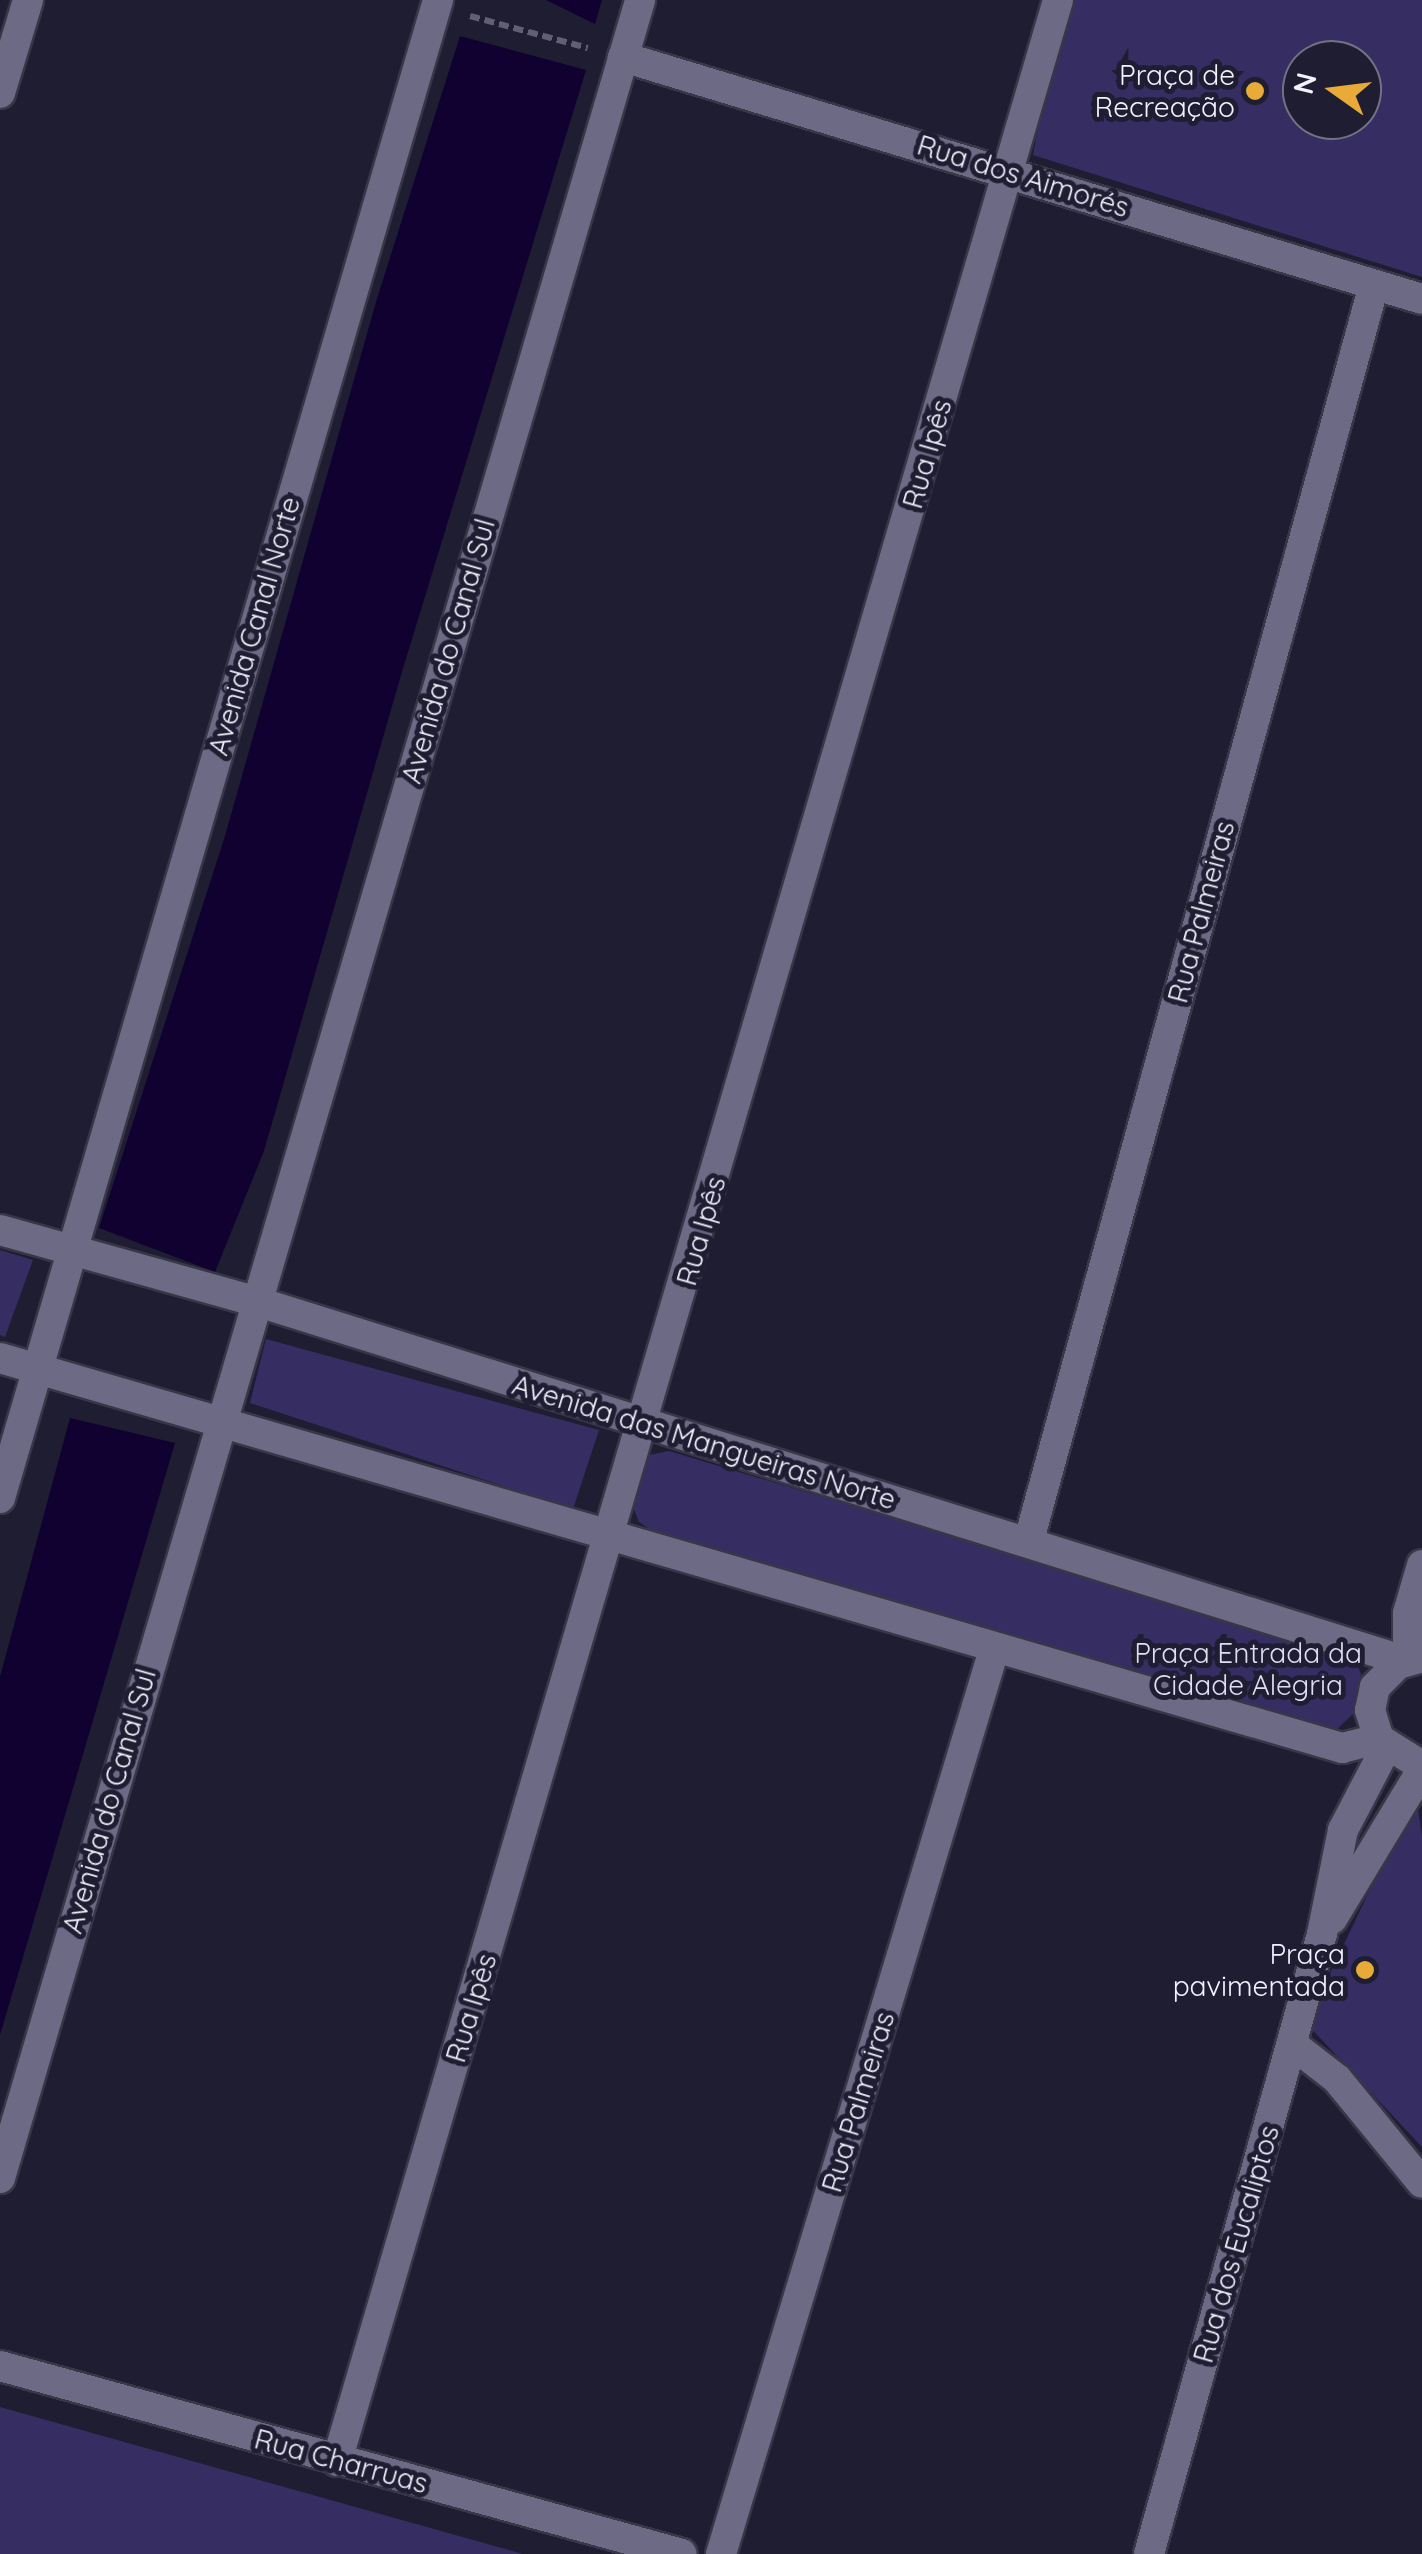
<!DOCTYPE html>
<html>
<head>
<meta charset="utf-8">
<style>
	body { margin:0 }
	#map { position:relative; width:1422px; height:2554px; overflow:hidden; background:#1f1d32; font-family:Quicksand,sans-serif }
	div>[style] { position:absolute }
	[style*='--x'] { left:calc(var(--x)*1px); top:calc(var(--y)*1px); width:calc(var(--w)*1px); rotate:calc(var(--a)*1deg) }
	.green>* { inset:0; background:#362d63 }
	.water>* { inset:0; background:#100131 }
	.path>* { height:6px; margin-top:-3px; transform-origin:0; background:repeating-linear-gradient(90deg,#616072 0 10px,transparent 0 15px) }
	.roads { filter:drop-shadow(2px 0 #383647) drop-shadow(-2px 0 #383647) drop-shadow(0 2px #383647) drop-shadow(0 -2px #383647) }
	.street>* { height:30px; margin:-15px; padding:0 15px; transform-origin:15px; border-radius:15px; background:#6c6a84 }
	.secondary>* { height:30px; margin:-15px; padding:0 15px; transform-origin:15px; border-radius:15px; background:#6c6a84 }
	.dots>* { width:28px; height:28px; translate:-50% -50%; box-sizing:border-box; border:5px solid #1f1d32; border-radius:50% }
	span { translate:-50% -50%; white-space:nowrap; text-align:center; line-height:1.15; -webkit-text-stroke:10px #1f1d32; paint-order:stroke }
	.poi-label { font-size:28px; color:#f2f1fd }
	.right { translate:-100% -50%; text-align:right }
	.street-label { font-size:28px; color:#f2f1fd }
	.park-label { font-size:28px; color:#deddf2 }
	.north { position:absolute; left:1282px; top:40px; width:100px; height:100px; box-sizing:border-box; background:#1f1d32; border:2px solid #737283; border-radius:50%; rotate:284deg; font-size:28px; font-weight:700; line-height:40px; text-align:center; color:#f2f1fd }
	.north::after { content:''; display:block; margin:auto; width:35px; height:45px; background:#e9ab38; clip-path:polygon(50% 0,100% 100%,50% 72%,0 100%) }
</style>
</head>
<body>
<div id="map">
	<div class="green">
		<div style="clip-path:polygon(evenodd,1062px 0,1422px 0,1422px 277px,1033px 155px,1062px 0,1302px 60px,1362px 60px,1362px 120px,1302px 120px,1302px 60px)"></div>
		<div style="clip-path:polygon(0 1250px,33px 1260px,5px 1337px,0 1335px)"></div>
		<div style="clip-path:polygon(266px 1339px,599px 1430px,573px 1509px,250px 1403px)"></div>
		<div style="clip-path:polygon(669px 1451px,1314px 1644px,1356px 1661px,1361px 1674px,1353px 1714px,1329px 1737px,660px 1536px,639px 1522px,629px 1497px,649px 1455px)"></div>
		<div style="clip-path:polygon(1416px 1794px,1422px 1837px,1422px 2147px,1306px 2023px)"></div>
		<div style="clip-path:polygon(0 2407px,523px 2554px,0 2554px)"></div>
	</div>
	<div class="water">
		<div style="clip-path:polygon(546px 0,602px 0,595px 24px)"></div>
		<div style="clip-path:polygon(460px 36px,586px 70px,401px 675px,264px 1151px,215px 1272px,99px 1228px,225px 836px,376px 302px)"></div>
		<div style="clip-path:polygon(70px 1418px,175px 1443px,0 2035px,0 1677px)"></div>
	</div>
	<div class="path">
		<div style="--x:470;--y:16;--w:122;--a:15.2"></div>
	</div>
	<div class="roads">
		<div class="street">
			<div style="--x:623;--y:57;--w:835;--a:16.85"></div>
			<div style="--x:0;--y:93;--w:97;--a:-73.2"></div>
			<div style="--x:0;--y:1498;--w:1561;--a:-73.7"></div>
			<div style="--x:1029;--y:1540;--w:1302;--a:-74.63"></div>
			<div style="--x:1408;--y:1660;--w:47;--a:-90"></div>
			<div style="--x:1408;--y:1613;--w:50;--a:-73.7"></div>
			<div style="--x:1332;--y:1919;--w:174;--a:-58.9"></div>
			<div style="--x:1292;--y:2044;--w:57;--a:37.9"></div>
			<div style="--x:1337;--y:2079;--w:134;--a:50.7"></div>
			<div style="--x:0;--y:2178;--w:2270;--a:-73.62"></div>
			<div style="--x:0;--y:2366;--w:707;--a:15.41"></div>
			<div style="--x:337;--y:2461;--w:2564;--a:-73.67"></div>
			<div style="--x:721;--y:2554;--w:944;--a:-73.2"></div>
			<div style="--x:1149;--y:2554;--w:644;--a:-74.41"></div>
			<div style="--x:1322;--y:1934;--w:106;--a:-78.6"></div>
			<div style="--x:1343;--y:1830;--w:95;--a:-62.4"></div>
		</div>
		<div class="secondary">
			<div style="--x:0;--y:1230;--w:265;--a:15.6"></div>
			<div style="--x:255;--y:1301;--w:1205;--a:17.38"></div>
			<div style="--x:0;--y:1358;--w:1398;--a:16.2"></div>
			<div style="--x:1342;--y:1748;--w:38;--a:-14"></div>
			<div style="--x:1419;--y:1658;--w:22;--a:164"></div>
			<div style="--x:1398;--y:1664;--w:33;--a:135"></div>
			<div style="--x:1375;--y:1687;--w:24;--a:102"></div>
			<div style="--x:1370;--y:1710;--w:30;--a:73"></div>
			<div style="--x:1379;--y:1739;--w:51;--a:32.1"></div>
		</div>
	</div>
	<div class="dots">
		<div style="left:1255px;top:91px;background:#e9ab38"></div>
		<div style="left:1365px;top:1970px;background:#e9ab38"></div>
	</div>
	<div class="poi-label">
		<span class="right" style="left:1235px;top:91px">Praça de<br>Recreação</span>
		<span class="right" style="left:1345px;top:1970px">Praça<br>pavimentada</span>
	</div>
	<div class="street-label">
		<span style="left:1023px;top:176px;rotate:17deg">Rua dos Aimorés</span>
		<span style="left:927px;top:454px;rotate:-74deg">Rua Ipês</span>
		<span style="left:254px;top:626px;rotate:-74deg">Avenida Canal Norte</span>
		<span style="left:448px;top:651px;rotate:-74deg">Avenida do Canal Sul</span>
		<span style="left:1201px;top:912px;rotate:-75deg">Rua Palmeiras</span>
		<span style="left:701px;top:1231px;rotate:-74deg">Rua Ipês</span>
		<span style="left:704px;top:1442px;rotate:17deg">Avenida das Mangueiras Norte</span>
		<span style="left:109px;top:1801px;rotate:-74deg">Avenida do Canal Sul</span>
		<span style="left:471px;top:2008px;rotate:-73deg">Rua Ipês</span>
		<span style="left:858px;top:2102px;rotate:-73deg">Rua Palmeiras</span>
		<span style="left:1236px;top:2244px;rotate:-74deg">Rua dos Eucaliptos</span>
		<span style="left:341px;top:2461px;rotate:15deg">Rua Charruas</span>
	</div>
	<div class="park-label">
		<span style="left:1248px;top:1669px">Praça Entrada da<br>Cidade Alegria</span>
	</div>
	<div class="north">N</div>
</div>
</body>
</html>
